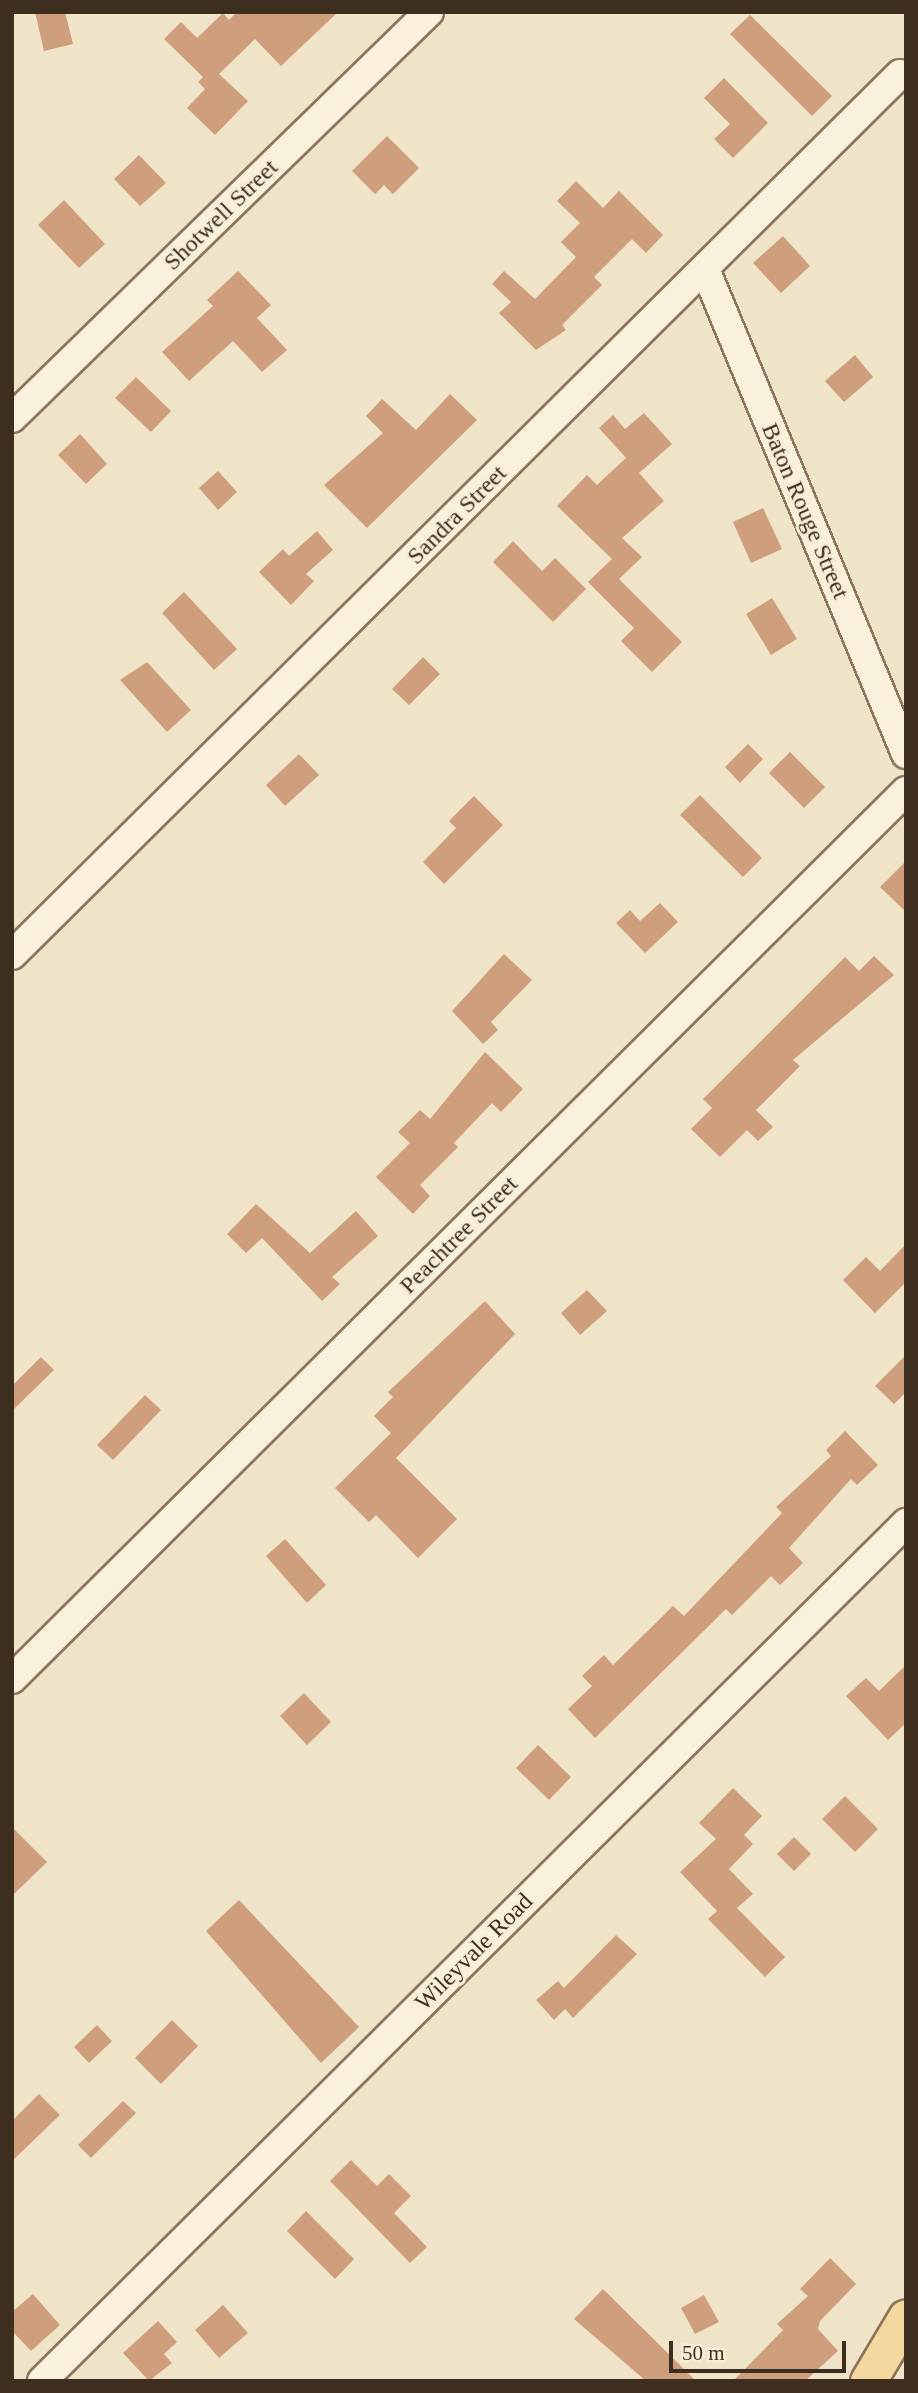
<!DOCTYPE html>
<html>
<head>
<meta charset="utf-8">
<style>
	body { margin:0 }
	#map { position:relative; width:918px; height:2393px; overflow:hidden; background:#f0e4c8; font-family:"Times New Roman",serif }
	div>[style] { position:absolute }
	[style*='--x'] { left:calc(var(--x)*1px); top:calc(var(--y)*1px); width:calc(var(--w)*1px); rotate:calc(var(--a)*1deg) }
	.building>* { inset:0; background:#cf9f7d }
	.roads { filter:drop-shadow(2px 0 #8d765c) drop-shadow(-2px 0 #8d765c) drop-shadow(0 2px #8d765c) drop-shadow(0 -2px #8d765c) }
	.minor>* { height:28px; margin:-14px; padding:0 14px; transform-origin:14px; border-radius:14px; background:#faf1dc }
	.major>* { height:35px; margin:-17.5px; padding:0 17.5px; transform-origin:17.5px; border-radius:17.5px; background:#f3d9a0 }
	span { translate:-50% -50%; white-space:nowrap; text-align:center; line-height:1.15; -webkit-text-stroke:6px #f7eed8; paint-order:stroke }
	.street-label { font-size:24px; color:#3d2e20 }
	.frame { position:absolute; inset:0; border:14px solid #3d2e20; pointer-events:none }
	.scale { position:absolute; left:669px; top:2341px; width:177px; height:32px; box-sizing:border-box; border:4px solid #3d2e20; border-top:0; padding-left:9px; font-size:21px; line-height:24px; white-space:nowrap; color:#3d2e20; -webkit-text-stroke:5px #f7eed8; paint-order:stroke }
</style>
</head>
<body>
<div id="map">
	<div class="building">
		<div style="clip-path:polygon(35px 12px,65px 12px,73px 44px,44px 51px)"></div>
		<div style="clip-path:polygon(237px 12px,338px 12px,281px 66px,255px 39px,219px 74px,248px 101px,215px 135px,187px 108px,205px 89px,198px 82px,203px 77px,164px 39px,181px 22px,197px 38px,223px 13px,229px 20px)"></div>
		<div style="clip-path:polygon(750px 15px,832px 96px,812px 116px,730px 34px)"></div>
		<div style="clip-path:polygon(724px 78px,768px 123px,733px 158px,714px 139px,730px 124px,704px 98px)"></div>
		<div style="clip-path:polygon(387px 136px,419px 168px,393px 194px,384px 185px,375px 194px,352px 171px)"></div>
		<div style="clip-path:polygon(139px 155px,166px 183px,140px 206px,114px 179px)"></div>
		<div style="clip-path:polygon(576px 181px,603px 208px,619px 191px,663px 235px,646px 253px,632px 239px,594px 277px,602px 285px,562px 325px,566px 330px,536px 350px,499px 313px,511px 302px,492px 284px,504px 271px,535px 299px,576px 257px,561px 242px,580px 223px,557px 201px)"></div>
		<div style="clip-path:polygon(64px 200px,105px 244px,79px 268px,38px 225px)"></div>
		<div style="clip-path:polygon(783px 236px,810px 266px,781px 293px,753px 263px)"></div>
		<div style="clip-path:polygon(238px 271px,271px 305px,257px 318px,287px 350px,262px 372px,233px 341px,189px 381px,162px 352px,213px 306px,207px 300px)"></div>
		<div style="clip-path:polygon(855px 355px,873px 377px,844px 402px,825px 381px)"></div>
		<div style="clip-path:polygon(136px 377px,171px 411px,151px 432px,115px 398px)"></div>
		<div style="clip-path:polygon(450px 394px,477px 420px,367px 528px,324px 485px,383px 433px,366px 416px,382px 399px,416px 430px)"></div>
		<div style="clip-path:polygon(644px 413px,672px 444px,639px 473px,664px 501px,622px 538px,642px 557px,619px 579px,682px 642px,652px 672px,621px 641px,634px 628px,588px 582px,612px 559px,557px 506px,587px 475px,597px 485px,626px 458px,599px 428px,613px 415px,625px 429px)"></div>
		<div style="clip-path:polygon(80px 434px,107px 464px,86px 484px,58px 455px)"></div>
		<div style="clip-path:polygon(218px 471px,237px 492px,218px 510px,199px 488px)"></div>
		<div style="clip-path:polygon(763px 508px,782px 549px,751px 563px,733px 522px)"></div>
		<div style="clip-path:polygon(317px 531px,333px 550px,306px 574px,314px 581px,291px 605px,259px 572px,283px 549px,289px 556px)"></div>
		<div style="clip-path:polygon(513px 541px,542px 571px,555px 558px,586px 589px,553px 622px,493px 562px)"></div>
		<div style="clip-path:polygon(184px 592px,237px 649px,214px 670px,162px 613px)"></div>
		<div style="clip-path:polygon(772px 598px,797px 639px,771px 655px,746px 614px)"></div>
		<div style="clip-path:polygon(423px 657px,440px 674px,409px 705px,392px 689px)"></div>
		<div style="clip-path:polygon(147px 662px,191px 710px,167px 732px,120px 680px)"></div>
		<div style="clip-path:polygon(748px 744px,763px 759px,740px 783px,725px 767px)"></div>
		<div style="clip-path:polygon(790px 752px,825px 787px,804px 808px,769px 773px)"></div>
		<div style="clip-path:polygon(299px 754px,319px 775px,285px 806px,266px 785px)"></div>
		<div style="clip-path:polygon(700px 795px,762px 858px,743px 877px,680px 815px)"></div>
		<div style="clip-path:polygon(474px 796px,503px 825px,444px 884px,423px 862px,456px 828px,449px 821px)"></div>
		<div style="clip-path:polygon(906px 861px,906px 912px,880px 887px)"></div>
		<div style="clip-path:polygon(660px 903px,678px 922px,645px 953px,616px 923px,630px 910px,640px 921px)"></div>
		<div style="clip-path:polygon(504px 954px,532px 980px,491px 1022px,498px 1030px,483px 1044px,452px 1011px)"></div>
		<div style="clip-path:polygon(874px 956px,894px 975px,793px 1060px,800px 1066px,756px 1110px,773px 1127px,758px 1141px,747px 1130px,720px 1157px,691px 1129px,712px 1108px,703px 1099px,845px 957px,859px 971px)"></div>
		<div style="clip-path:polygon(485px 1052px,523px 1089px,501px 1112px,492px 1103px,454px 1143px,458px 1147px,420px 1185px,430px 1196px,413px 1214px,376px 1177px,410px 1143px,398px 1132px,420px 1110px,430px 1119px)"></div>
		<div style="clip-path:polygon(256px 1204px,310px 1253px,356px 1211px,378px 1236px,332px 1277px,340px 1284px,322px 1301px,262px 1238px,246px 1253px,227px 1234px)"></div>
		<div style="clip-path:polygon(906px 1244px,906px 1282px,875px 1313px,843px 1280px,866px 1257px,880px 1271px)"></div>
		<div style="clip-path:polygon(587px 1290px,607px 1311px,580px 1335px,561px 1313px)"></div>
		<div style="clip-path:polygon(485px 1301px,515px 1334px,396px 1458px,457px 1519px,418px 1558px,376px 1515px,369px 1522px,335px 1488px,391px 1433px,374px 1416px,393px 1397px,388px 1392px)"></div>
		<div style="clip-path:polygon(906px 1355px,906px 1392px,894px 1404px,875px 1386px)"></div>
		<div style="clip-path:polygon(41px 1357px,54px 1370px,12px 1411px,12px 1386px)"></div>
		<div style="clip-path:polygon(145px 1395px,161px 1410px,113px 1460px,97px 1445px)"></div>
		<div style="clip-path:polygon(845px 1431px,878px 1465px,857px 1485px,851px 1479px,789px 1548px,803px 1563px,780px 1585px,771px 1576px,732px 1615px,726px 1609px,595px 1738px,568px 1709px,592px 1686px,582px 1676px,604px 1655px,613px 1665px,673px 1606px,684px 1616px,782px 1513px,776px 1507px,831px 1456px,826px 1450px)"></div>
		<div style="clip-path:polygon(285px 1539px,326px 1585px,307px 1603px,266px 1556px)"></div>
		<div style="clip-path:polygon(906px 1665px,906px 1723px,888px 1740px,846px 1696px,866px 1678px,879px 1691px)"></div>
		<div style="clip-path:polygon(304px 1693px,331px 1722px,307px 1745px,280px 1716px)"></div>
		<div style="clip-path:polygon(538px 1745px,571px 1777px,549px 1800px,516px 1768px)"></div>
		<div style="clip-path:polygon(733px 1788px,762px 1816px,744px 1835px,753px 1844px,729px 1869px,753px 1894px,737px 1908px,785px 1957px,765px 1977px,708px 1919px,717px 1911px,680px 1872px,716px 1839px,699px 1823px)"></div>
		<div style="clip-path:polygon(845px 1796px,878px 1829px,855px 1852px,822px 1819px)"></div>
		<div style="clip-path:polygon(12px 1827px,47px 1862px,12px 1896px)"></div>
		<div style="clip-path:polygon(794px 1837px,811px 1854px,794px 1871px,777px 1854px)"></div>
		<div style="clip-path:polygon(239px 1900px,359px 2027px,321px 2063px,206px 1931px)"></div>
		<div style="clip-path:polygon(616px 1935px,637px 1954px,573px 2018px,565px 2009px,554px 2020px,536px 2000px,558px 1981px,564px 1988px)"></div>
		<div style="clip-path:polygon(172px 2020px,198px 2046px,161px 2084px,135px 2058px)"></div>
		<div style="clip-path:polygon(97px 2025px,112px 2041px,89px 2063px,74px 2047px)"></div>
		<div style="clip-path:polygon(39px 2094px,60px 2115px,12px 2161px,12px 2121px)"></div>
		<div style="clip-path:polygon(123px 2101px,136px 2113px,91px 2158px,78px 2145px)"></div>
		<div style="clip-path:polygon(351px 2160px,377px 2186px,389px 2174px,411px 2196px,394px 2213px,427px 2247px,410px 2263px,330px 2181px)"></div>
		<div style="clip-path:polygon(306px 2211px,354px 2259px,335px 2279px,287px 2231px)"></div>
		<div style="clip-path:polygon(830px 2258px,856px 2284px,820px 2321px,818px 2329px,838px 2351px,805px 2381px,733px 2381px,783px 2330px,777px 2324px,808px 2296px,800px 2289px)"></div>
		<div style="clip-path:polygon(603px 2289px,696px 2381px,646px 2381px,574px 2319px)"></div>
		<div style="clip-path:polygon(33px 2294px,60px 2325px,31px 2351px,12px 2331px,12px 2312px)"></div>
		<div style="clip-path:polygon(704px 2295px,719px 2322px,695px 2334px,681px 2308px)"></div>
		<div style="clip-path:polygon(223px 2305px,248px 2333px,219px 2358px,195px 2330px)"></div>
		<div style="clip-path:polygon(158px 2321px,177px 2342px,164px 2354px,172px 2363px,149px 2381px,123px 2353px)"></div>
	</div>
	<div class="roads">
		<div class="minor">
			<div style="--x:705;--y:269;--w:525;--a:67.49"></div>
			<div style="--x:12;--y:418;--w:582;--a:-44.23"></div>
			<div style="--x:12;--y:955;--w:1251;--a:-44.77"></div>
			<div style="--x:12;--y:1679;--w:1260;--a:-44.81"></div>
			<div style="--x:42;--y:2381;--w:1218;--a:-44.8"></div>
		</div>
		<div class="major">
			<div style="--x:868;--y:2381;--w:74;--a:-59.3"></div>
		</div>
	</div>
	<div class="street-label">
		<span style="left:221px;top:215px;rotate:-44deg">Shotwell Street</span>
		<span style="left:805px;top:511px;rotate:67deg">Baton Rouge Street</span>
		<span style="left:457px;top:515px;rotate:-45deg">Sandra Street</span>
		<span style="left:459px;top:1235px;rotate:-45deg">Peachtree Street</span>
		<span style="left:474px;top:1952px;rotate:-45deg">Wileyvale Road</span>
	</div>
	<div class="frame"></div>
	<div class="scale">50 m</div>
</div>
</body>
</html>
